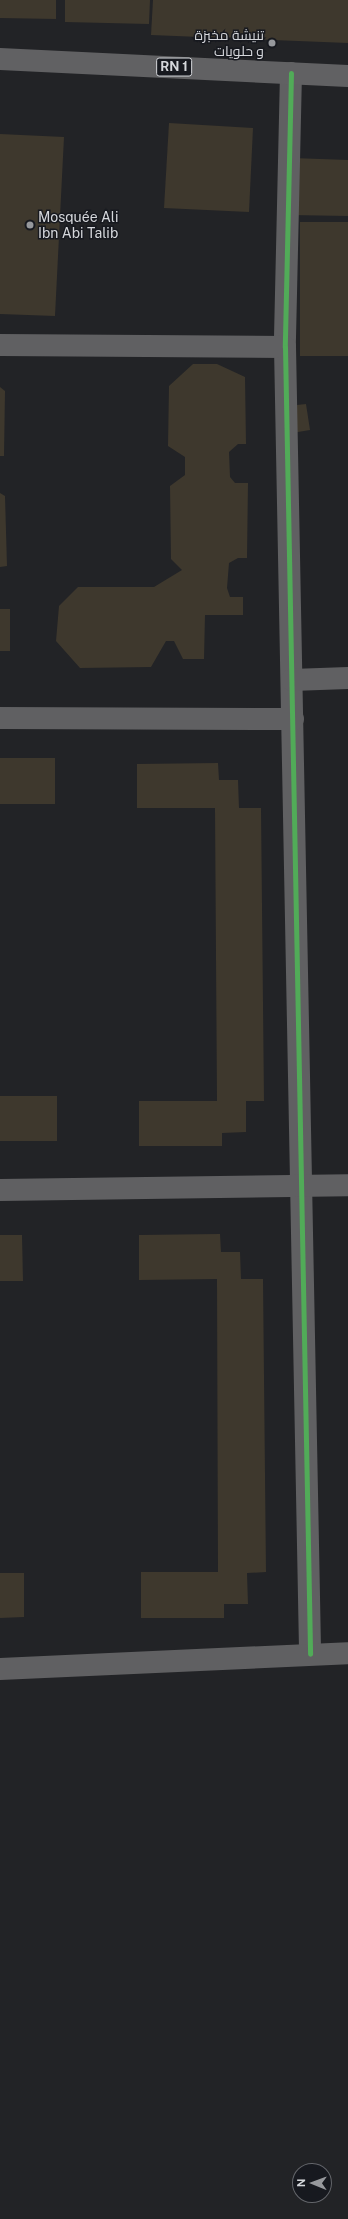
<!DOCTYPE html>
<html>
<head>
<meta charset="utf-8">
<style>
	body { margin:0 }
	#map { position:relative; width:348px; height:2219px; overflow:hidden; background:#222326; font-family:"Public Sans",Cairo,sans-serif }
	div>[style] { position:absolute }
	[style*='--x'] { left:calc(var(--x)*1px); top:calc(var(--y)*1px); width:calc(var(--w)*1px); rotate:calc(var(--a)*1deg) }
	.building>* { inset:0; background:#3e382d }
	.minor>* { height:22px; margin:-11px; padding:0 11px; transform-origin:11px; border-radius:11px; background:#606062 }
	.major>* { height:22px; margin:-11px; padding:0 11px; transform-origin:11px; border-radius:11px; background:#616163 }
	.cycleway>* { height:5px; margin:-2.5px; padding:0 2.5px; transform-origin:2.5px; border-radius:2.5px; background:#51ab58 }
	.dots>* { width:11px; height:11px; translate:-50% -50%; box-sizing:border-box; border:2px solid #17191f; border-radius:50% }
	span { translate:-50% -50%; white-space:nowrap; text-align:center; line-height:1.15; -webkit-text-stroke:3px #17191f; paint-order:stroke }
	.shield-label span { padding:1px 3px; background:#17191f; border:1px solid; border-radius:3px; -webkit-text-stroke-width:0 }
	.shield-label { font-size:13px; color:#d5d7db; font-weight:700 }
	.poi-label { font-size:14px; color:#d5d7db }
	.right { translate:-100% -50%; text-align:right }
	.left { translate:0 -50%; text-align:left }
	.north { position:absolute; left:292px; top:2163px; width:40px; height:40px; box-sizing:border-box; background:#17191f; border:1px solid #63656a; border-radius:50%; rotate:271deg; font-size:11px; font-weight:700; line-height:16px; text-align:center; color:#d5d7db }
	.north::after { content:''; display:block; margin:auto; width:14px; height:18px; background:#96989c; clip-path:polygon(50% 0,100% 100%,50% 72%,0 100%) }
</style>
</head>
<body>
<div id="map">
	<div class="building">
		<div style="clip-path:polygon(0 0,56px 0,56px 19px,0 18px)"></div>
		<div style="clip-path:polygon(65px 0,150px 0,149px 24px,65px 22px)"></div>
		<div style="clip-path:polygon(153px 0,348px 0,348px 43px,151px 35px)"></div>
		<div style="clip-path:polygon(169px 123px,253px 128px,249px 212px,164px 208px)"></div>
		<div style="clip-path:polygon(0 134px,64px 137px,55px 316px,0 314px)"></div>
		<div style="clip-path:polygon(292px 158px,348px 160px,348px 216px,290px 215px)"></div>
		<div style="clip-path:polygon(300px 222px,348px 222px,348px 356px,300px 356px)"></div>
		<div style="clip-path:polygon(193px 364px,217px 364px,245px 377px,246px 444px,238px 444px,229px 452px,230px 477px,235px 483px,248px 483px,247px 558px,238px 558px,229px 563px,227px 588px,230px 597px,243px 597px,243px 615px,205px 615px,204px 659px,183px 659px,174px 641px,166px 641px,151px 667px,80px 668px,56px 641px,59px 606px,78px 587px,154px 587px,182px 570px,171px 559px,170px 486px,185px 475px,185px 457px,168px 446px,169px 386px)"></div>
		<div style="clip-path:polygon(0 387px,5px 391px,4px 456px,0 456px)"></div>
		<div style="clip-path:polygon(306px 404px,310px 430px,292px 433px,288px 406px)"></div>
		<div style="clip-path:polygon(0 493px,5px 496px,7px 566px,0 567px)"></div>
		<div style="clip-path:polygon(0 609px,10px 609px,10px 651px,0 651px)"></div>
		<div style="clip-path:polygon(0 758px,55px 758px,55px 804px,0 804px)"></div>
		<div style="clip-path:polygon(218px 763px,219px 780px,238px 780px,239px 808px,261px 808px,264px 1101px,246px 1101px,246px 1132px,222px 1133px,222px 1146px,139px 1146px,139px 1101px,217px 1101px,215px 808px,137px 808px,137px 764px)"></div>
		<div style="clip-path:polygon(0 1096px,57px 1096px,57px 1141px,0 1141px)"></div>
		<div style="clip-path:polygon(220px 1234px,221px 1252px,240px 1252px,241px 1279px,263px 1279px,266px 1572px,247px 1573px,248px 1604px,224px 1604px,224px 1618px,141px 1618px,141px 1572px,218px 1572px,217px 1279px,139px 1280px,139px 1235px)"></div>
		<div style="clip-path:polygon(0 1235px,22px 1235px,23px 1281px,0 1281px)"></div>
		<div style="clip-path:polygon(0 1573px,24px 1573px,24px 1617px,0 1618px)"></div>
	</div>
	<div class="minor">
		<div style="--x:291;--y:73;--w:274;--a:91.3"></div>
		<div style="--x:285;--y:347;--w:1307;--a:88.9"></div>
		<div style="--x:0;--y:345;--w:285;--a:0.4"></div>
		<div style="--x:292;--y:680;--w:56;--a:-2"></div>
		<div style="--x:0;--y:718;--w:293;--a:0.2"></div>
		<div style="--x:0;--y:1190;--w:348;--a:-0.8"></div>
		<div style="--x:0;--y:1669;--w:348;--a:-2.6"></div>
	</div>
	<div class="major">
		<div style="--x:0;--y:59;--w:348;--a:2.8"></div>
	</div>
	<div class="cycleway">
		<div style="--x:291;--y:73;--w:274;--a:91.3"></div>
		<div style="--x:285;--y:347;--w:1307;--a:88.9"></div>
	</div>
	<div class="dots">
		<div style="left:272px;top:43px;background:#96989c"></div>
		<div style="left:30px;top:225px;background:#96989c"></div>
	</div>
	<div class="shield-label">
		<span style="left:174px;top:67px">RN 1</span>
	</div>
	<div class="poi-label">
		<span class="right" style="left:264px;top:43px">تنيشة مخبزة<br>و حلويات</span>
		<span class="left" style="left:38px;top:225px">Mosquée Ali<br>Ibn Abi Talib</span>
	</div>
	<div class="north">N</div>
</div>
</body>
</html>
